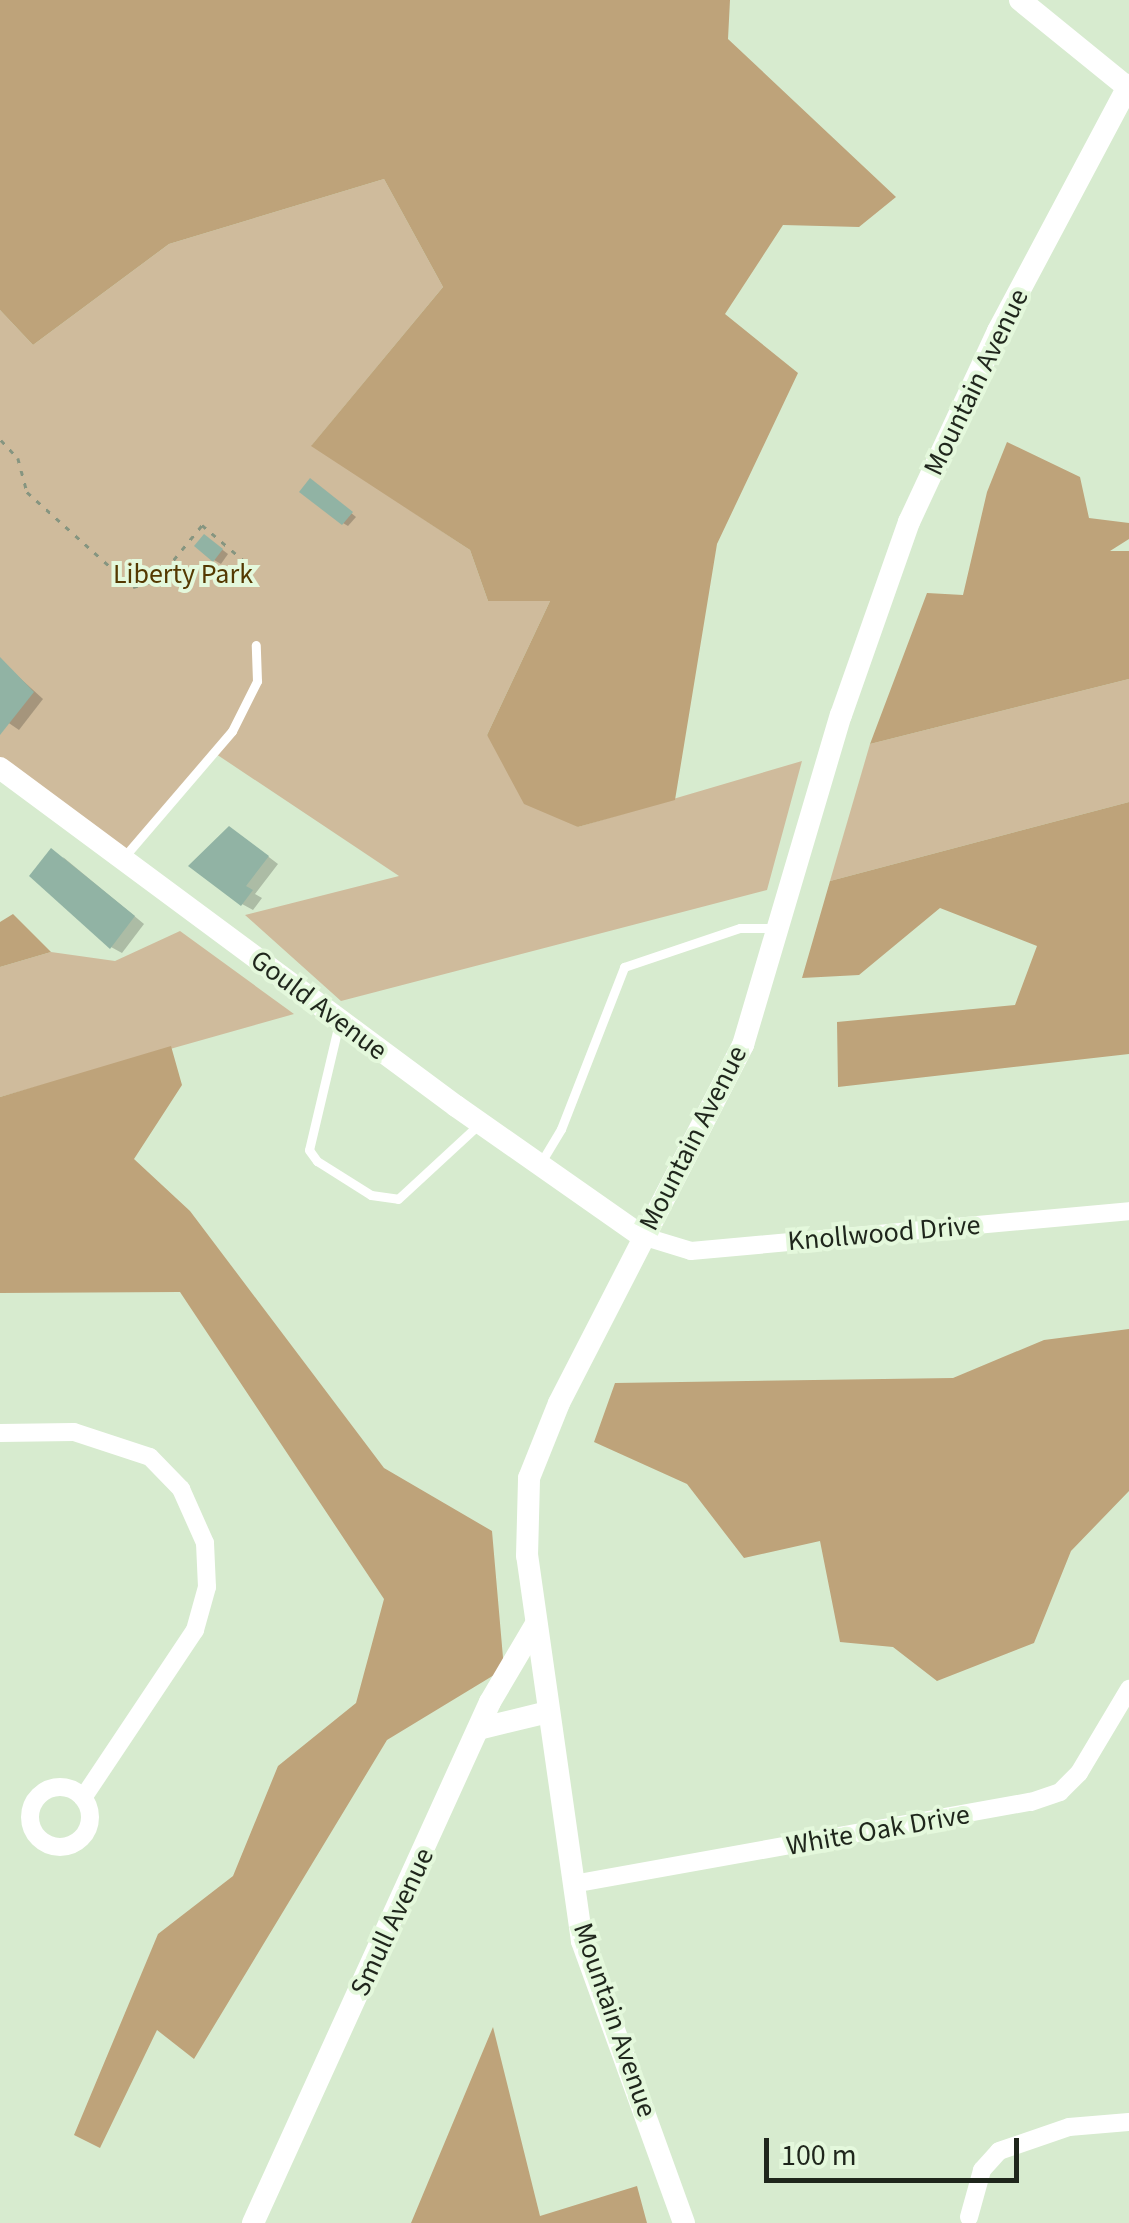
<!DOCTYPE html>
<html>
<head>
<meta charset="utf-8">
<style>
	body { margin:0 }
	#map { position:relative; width:1129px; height:2223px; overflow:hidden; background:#d7ebcf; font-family:"Source Sans 3",sans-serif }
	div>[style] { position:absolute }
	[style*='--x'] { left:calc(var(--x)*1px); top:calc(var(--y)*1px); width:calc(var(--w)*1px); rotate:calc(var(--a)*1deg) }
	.green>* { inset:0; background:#cfbb9c }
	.forest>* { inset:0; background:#bea37a }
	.shadow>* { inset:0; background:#0003 }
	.building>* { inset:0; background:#91b3a4 }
	.path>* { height:2.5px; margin-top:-1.25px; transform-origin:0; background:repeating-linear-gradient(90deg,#869580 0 5px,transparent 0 13px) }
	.service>* { height:9px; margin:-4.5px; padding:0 4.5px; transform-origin:4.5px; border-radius:4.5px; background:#fff }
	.minor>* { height:18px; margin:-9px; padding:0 9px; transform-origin:9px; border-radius:9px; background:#fff }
	.minor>.ring { margin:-9px; padding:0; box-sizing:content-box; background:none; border:18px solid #fff; border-radius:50% }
	.tertiary>* { height:22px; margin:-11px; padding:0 11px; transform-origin:11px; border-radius:11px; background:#fff }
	span { translate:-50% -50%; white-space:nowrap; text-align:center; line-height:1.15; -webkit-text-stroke:8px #e4f8dc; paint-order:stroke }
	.street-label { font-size:28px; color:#1f261c }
	.park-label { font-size:28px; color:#543901 }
	.scale { position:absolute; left:764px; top:2138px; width:255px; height:45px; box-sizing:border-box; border:5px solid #1f261c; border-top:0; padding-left:12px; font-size:30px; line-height:35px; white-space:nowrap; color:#1f261c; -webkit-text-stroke:8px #e4f8dc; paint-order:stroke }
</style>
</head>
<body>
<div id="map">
	<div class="green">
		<div style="clip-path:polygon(384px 179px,443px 287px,312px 445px,470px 550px,488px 601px,550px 601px,487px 735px,578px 827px,802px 761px,767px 890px,341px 1001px,245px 915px,399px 876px,216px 754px,125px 861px,0 764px,0 310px,33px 345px,169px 244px)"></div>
		<div style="clip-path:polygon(1129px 679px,1129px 802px,830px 881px,870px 744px)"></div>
		<div style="clip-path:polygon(180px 931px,294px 1014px,0 1097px,0 967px,51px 952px,115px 961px)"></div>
	</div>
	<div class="forest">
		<div style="clip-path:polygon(0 0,730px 0,728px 39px,896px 197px,859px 227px,783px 225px,725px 314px,798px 373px,717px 544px,675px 800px,578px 827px,524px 804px,487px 735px,550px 601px,488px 601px,470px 550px,311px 446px,443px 287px,384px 179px,169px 244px,33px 345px,0 310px)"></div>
		<div style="clip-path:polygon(1007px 442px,1080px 477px,1089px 518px,1129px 523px,1129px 539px,1110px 551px,1129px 551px,1129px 679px,870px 744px,927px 593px,963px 595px,987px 492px)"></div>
		<div style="clip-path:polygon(1129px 802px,1129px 1054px,838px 1087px,837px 1022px,1015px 1005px,1037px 946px,940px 908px,859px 975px,802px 978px,830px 881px)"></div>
		<div style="clip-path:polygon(13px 914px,51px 952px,0 967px,0 922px)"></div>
		<div style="clip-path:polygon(171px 1046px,182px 1085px,134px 1159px,190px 1211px,384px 1468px,492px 1531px,504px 1669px,387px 1740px,194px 2059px,157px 2030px,100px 2148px,74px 2135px,158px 1934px,233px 1876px,278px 1766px,356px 1703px,384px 1599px,180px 1292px,0 1293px,0 1097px)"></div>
		<div style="clip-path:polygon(1129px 1329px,1129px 1491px,1071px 1551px,1034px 1643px,937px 1681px,893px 1647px,840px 1642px,820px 1541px,744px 1558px,687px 1484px,594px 1442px,615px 1383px,953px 1378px,1044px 1340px)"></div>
		<div style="clip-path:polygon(493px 2027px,540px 2216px,637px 2186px,647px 2223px,411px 2223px)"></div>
	</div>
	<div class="shadow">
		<div style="clip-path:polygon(316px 484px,356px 517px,348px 526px,343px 523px)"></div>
		<div style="clip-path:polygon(211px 541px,228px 554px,221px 564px,214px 560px)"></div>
		<div style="clip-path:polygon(0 660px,43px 699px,19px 730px,0 717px)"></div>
		<div style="clip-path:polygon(240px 835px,278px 864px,255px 894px,262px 898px,253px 910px,242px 904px)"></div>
		<div style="clip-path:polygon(63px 857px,144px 924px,122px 953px,111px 947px)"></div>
	</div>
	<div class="building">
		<div style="clip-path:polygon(310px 478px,353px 512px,342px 525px,299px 492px)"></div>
		<div style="clip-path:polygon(204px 534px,223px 549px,213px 562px,194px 546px)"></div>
		<div style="clip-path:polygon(0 657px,34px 692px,0 735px)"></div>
		<div style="clip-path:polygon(229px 826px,269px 856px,246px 886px,253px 890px,241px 906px,188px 866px)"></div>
		<div style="clip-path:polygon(51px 848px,135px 916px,110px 949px,29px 876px)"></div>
	</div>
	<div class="path">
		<div style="--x:1;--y:440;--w:25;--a:47"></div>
		<div style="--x:18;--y:458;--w:35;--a:75"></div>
		<div style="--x:27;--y:492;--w:142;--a:41.9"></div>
		<div style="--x:133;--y:587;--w:25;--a:-16"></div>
		<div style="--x:157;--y:580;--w:71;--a:-50.7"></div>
		<div style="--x:202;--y:525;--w:62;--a:40.4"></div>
	</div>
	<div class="service">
		<div style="--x:124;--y:857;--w:166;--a:-49.4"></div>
		<div style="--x:232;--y:731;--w:56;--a:-63.4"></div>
		<div style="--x:257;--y:681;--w:36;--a:-92"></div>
		<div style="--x:339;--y:1023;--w:130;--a:103.3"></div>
		<div style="--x:309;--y:1150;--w:14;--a:54"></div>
		<div style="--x:317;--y:1161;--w:64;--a:32.2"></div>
		<div style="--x:371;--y:1195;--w:27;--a:8"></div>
		<div style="--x:398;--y:1199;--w:108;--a:-42.7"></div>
		<div style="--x:540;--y:1164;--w:41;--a:-59"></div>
		<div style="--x:561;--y:1129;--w:174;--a:-68.7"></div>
		<div style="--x:624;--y:967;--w:122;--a:-18.6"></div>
		<div style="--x:740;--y:928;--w:37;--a:0"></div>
	</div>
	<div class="minor">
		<div style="--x:642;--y:1236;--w:51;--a:17"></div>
		<div style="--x:691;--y:1251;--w:440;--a:-5.2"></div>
		<div style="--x:0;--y:1433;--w:74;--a:-0.8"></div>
		<div style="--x:74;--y:1432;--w:80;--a:18.2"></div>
		<div style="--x:150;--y:1457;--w:45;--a:45.9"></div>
		<div style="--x:181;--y:1489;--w:59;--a:66"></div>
		<div style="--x:205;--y:1543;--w:44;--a:87.4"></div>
		<div style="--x:207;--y:1587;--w:45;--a:105.6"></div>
		<div style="--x:195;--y:1630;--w:202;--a:123.7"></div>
		<div class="ring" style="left:30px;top:1787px;width:42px;height:42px"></div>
		<div style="--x:573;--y:1884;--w:465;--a:-10.2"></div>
		<div style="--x:1031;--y:1802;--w:31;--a:-19"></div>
		<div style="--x:1060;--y:1792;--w:27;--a:-45"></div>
		<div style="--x:1079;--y:1773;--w:98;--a:-59.2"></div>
		<div style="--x:969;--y:2217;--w:49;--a:-74.5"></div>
		<div style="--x:982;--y:2170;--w:25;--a:-48"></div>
		<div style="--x:999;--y:2151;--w:74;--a:-18.9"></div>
		<div style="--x:1069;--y:2127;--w:60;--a:-4.8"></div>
	</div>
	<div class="tertiary">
		<div style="--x:1020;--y:0;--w:138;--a:39.1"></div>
		<div style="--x:0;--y:768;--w:568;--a:36.55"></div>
		<div style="--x:456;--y:1106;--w:227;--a:35"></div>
		<div style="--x:482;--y:1728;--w:68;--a:-13.6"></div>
		<div style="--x:253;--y:2223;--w:572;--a:-65.54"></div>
		<div style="--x:490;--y:1702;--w:91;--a:-59.5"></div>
		<div style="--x:684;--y:2223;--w:300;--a:-109.9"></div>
		<div style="--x:582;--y:1941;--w:389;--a:-98.1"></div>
		<div style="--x:527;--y:1556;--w:78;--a:-88.5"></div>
		<div style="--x:529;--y:1478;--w:81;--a:-68.2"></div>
		<div style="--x:559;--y:1403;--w:403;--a:-62.8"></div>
		<div style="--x:743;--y:1045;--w:344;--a:-73.5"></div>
		<div style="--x:841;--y:715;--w:205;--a:-70.6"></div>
		<div style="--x:909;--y:522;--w:211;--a:-65"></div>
		<div style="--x:998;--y:331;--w:279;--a:-62"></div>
	</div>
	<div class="street-label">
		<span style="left:976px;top:382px;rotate:-64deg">Mountain Avenue</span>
		<span style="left:319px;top:1005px;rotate:37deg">Gould Avenue</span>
		<span style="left:693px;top:1138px;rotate:-63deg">Mountain Avenue</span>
		<span style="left:884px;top:1233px;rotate:-5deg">Knollwood Drive</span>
		<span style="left:878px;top:1830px;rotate:-10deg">White Oak Drive</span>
		<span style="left:392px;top:1922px;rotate:-65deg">Smull Avenue</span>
		<span style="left:615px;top:2020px;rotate:71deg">Mountain Avenue</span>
	</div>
	<div class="park-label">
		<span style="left:183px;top:574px">Liberty Park</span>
	</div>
	<div class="scale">100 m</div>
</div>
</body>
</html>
